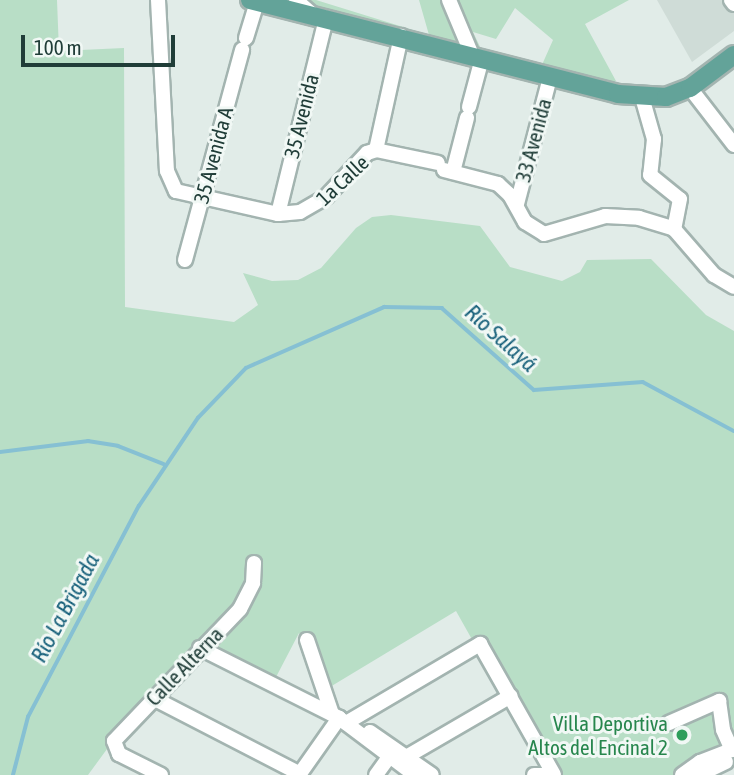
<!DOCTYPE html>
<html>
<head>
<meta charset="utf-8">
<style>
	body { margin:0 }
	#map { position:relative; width:734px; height:775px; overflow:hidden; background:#e1ece8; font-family:"Asap Condensed",sans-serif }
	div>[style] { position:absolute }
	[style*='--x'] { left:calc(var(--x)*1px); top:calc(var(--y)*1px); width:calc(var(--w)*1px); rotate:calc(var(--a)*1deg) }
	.built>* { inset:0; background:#cfdcd7 }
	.green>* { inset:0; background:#b8dec6 }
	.stream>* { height:3.5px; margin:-1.75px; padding:0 1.75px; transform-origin:1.75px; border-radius:1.75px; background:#86c0d3 }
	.roads { filter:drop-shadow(2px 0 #a3b4b0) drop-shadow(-2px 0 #a3b4b0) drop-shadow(0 2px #a3b4b0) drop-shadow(0 -2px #a3b4b0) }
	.minor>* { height:14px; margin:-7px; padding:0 7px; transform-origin:7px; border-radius:7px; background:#fff }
	.major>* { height:18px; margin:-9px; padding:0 9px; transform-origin:9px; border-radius:9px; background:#63a399 }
	.dots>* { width:19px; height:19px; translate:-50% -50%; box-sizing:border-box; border:4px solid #f1f8f5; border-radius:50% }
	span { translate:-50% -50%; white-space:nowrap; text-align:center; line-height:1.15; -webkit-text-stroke:6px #f1f8f5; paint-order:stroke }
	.street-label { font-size:21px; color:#203d38 }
	.leisure-label { font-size:21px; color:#27864d }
	.right { translate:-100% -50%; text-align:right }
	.water-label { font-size:23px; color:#18617b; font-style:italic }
	.scale { position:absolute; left:21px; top:35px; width:154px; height:32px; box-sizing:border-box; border:4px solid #203d38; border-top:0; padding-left:9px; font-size:21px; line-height:24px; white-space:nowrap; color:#203d38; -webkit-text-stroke:5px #f1f8f5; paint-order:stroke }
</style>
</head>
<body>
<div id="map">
	<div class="built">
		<div style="clip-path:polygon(657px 0,734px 0,734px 31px,692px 62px)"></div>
	</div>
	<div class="green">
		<div style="clip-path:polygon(0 0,57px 0,59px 51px,124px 48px,125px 307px,234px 322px,258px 305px,243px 273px,272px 281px,298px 280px,321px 268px,356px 228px,372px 217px,391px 215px,480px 226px,510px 267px,562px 281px,580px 272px,587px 260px,651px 259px,706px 315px,734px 331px,734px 746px,677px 775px,544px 775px,541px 762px,456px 611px,320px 693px,299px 633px,275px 679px,207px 643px,129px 719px,88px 775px,0 775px)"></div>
		<div style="clip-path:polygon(293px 0,316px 0,429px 35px,419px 0,629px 0,585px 24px,616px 81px,603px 85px,541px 67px,553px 40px,515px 8px,496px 39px,473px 32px,482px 51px)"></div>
	</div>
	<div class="stream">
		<div style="--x:0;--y:452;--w:89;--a:-7.1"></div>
		<div style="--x:88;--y:441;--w:30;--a:9"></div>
		<div style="--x:118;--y:446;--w:49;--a:21.4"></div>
		<div style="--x:13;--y:775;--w:60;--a:-75.5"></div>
		<div style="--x:28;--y:717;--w:238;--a:-62.3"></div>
		<div style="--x:139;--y:506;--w:106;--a:-56.2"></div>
		<div style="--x:198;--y:418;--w:69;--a:-46.2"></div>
		<div style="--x:246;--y:368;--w:151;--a:-23.8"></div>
		<div style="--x:384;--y:307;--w:58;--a:1"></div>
		<div style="--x:442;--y:308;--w:123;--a:41.7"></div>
		<div style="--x:534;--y:390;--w:109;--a:-4.2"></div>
		<div style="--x:643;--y:382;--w:103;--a:28.3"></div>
	</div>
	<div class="roads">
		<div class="minor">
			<div style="--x:158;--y:0;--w:171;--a:87"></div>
			<div style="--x:167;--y:171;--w:22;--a:66"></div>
			<div style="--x:176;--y:191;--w:105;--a:12.7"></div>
			<div style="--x:278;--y:214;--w:22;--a:-5"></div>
			<div style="--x:300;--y:212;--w:30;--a:-30"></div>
			<div style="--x:326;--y:197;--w:60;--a:-47"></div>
			<div style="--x:367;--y:153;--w:9;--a:-18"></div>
			<div style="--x:376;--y:150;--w:63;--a:11.8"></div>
			<div style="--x:296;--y:0;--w:21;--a:41"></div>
			<div style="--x:449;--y:0;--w:60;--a:67.3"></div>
			<div style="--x:731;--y:0;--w:5;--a:53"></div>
			<div style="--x:246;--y:38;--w:38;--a:-73"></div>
			<div style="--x:690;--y:88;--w:72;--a:52.3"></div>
			<div style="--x:642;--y:97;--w:44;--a:74.1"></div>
			<div style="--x:654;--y:139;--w:36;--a:96"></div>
			<div style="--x:650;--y:175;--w:38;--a:39"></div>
			<div style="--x:680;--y:199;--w:31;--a:101"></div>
			<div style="--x:469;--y:107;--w:51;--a:-75.1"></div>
			<div style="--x:376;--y:150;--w:117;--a:-77.6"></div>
			<div style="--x:444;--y:170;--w:56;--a:14.5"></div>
			<div style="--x:498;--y:184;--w:16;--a:43"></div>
			<div style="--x:510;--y:195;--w:31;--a:61"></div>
			<div style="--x:525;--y:222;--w:22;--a:32"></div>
			<div style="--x:544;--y:234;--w:64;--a:-16.4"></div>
			<div style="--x:605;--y:216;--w:34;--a:3"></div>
			<div style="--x:639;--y:218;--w:37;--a:17"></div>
			<div style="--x:674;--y:229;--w:61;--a:49"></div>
			<div style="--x:714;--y:275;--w:23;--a:31"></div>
			<div style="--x:453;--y:172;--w:56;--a:-75.5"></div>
			<div style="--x:517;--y:204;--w:131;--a:-75.4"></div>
			<div style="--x:278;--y:214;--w:202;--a:-76.2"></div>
			<div style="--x:185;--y:260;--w:218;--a:-74.8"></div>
			<div style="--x:307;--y:640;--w:78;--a:71.3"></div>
			<div style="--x:200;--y:648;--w:156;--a:26.7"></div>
			<div style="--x:339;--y:718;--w:95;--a:36.9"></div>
			<div style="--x:155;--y:699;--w:163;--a:27.3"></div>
			<div style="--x:346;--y:723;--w:156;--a:-30.5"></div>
			<div style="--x:480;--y:644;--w:150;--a:60.5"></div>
			<div style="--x:669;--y:723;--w:55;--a:-23.7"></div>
			<div style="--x:719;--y:701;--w:29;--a:82"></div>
			<div style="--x:723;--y:730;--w:22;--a:66"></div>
			<div style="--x:370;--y:732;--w:75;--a:34.7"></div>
			<div style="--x:406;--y:757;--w:121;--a:-30.2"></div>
			<div style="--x:161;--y:775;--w:47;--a:-153.4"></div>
			<div style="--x:119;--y:754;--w:14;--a:-111"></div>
			<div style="--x:114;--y:741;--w:182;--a:-46.3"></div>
			<div style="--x:240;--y:609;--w:29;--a:-63"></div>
			<div style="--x:253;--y:583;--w:20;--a:-87"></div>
			<div style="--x:299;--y:775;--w:70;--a:-54.9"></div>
			<div style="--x:376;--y:775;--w:31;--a:-54"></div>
			<div style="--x:534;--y:775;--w:16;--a:0"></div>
			<div style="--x:682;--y:775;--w:22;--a:-36"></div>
			<div style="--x:700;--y:762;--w:36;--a:-21"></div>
			<div style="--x:699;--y:775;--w:30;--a:-26"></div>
		</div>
		<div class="major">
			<div style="--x:250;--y:0;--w:380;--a:14.3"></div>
			<div style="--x:618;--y:94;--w:48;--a:3.6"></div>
			<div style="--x:666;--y:97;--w:26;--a:-21"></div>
			<div style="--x:690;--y:88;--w:55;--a:-36.9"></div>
		</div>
	</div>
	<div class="dots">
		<div style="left:682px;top:735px;background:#2e9e5b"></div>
	</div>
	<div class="street-label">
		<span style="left:301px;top:116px;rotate:-76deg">35 Avenida</span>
		<span style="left:533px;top:140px;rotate:-75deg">33 Avenida</span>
		<span style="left:213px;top:155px;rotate:-75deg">35 Avenida A</span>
		<span style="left:342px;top:180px;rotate:-43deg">1a Calle</span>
		<span style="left:184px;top:666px;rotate:-46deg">Calle Alterna</span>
	</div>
	<div class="leisure-label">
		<span class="right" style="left:668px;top:735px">Villa Deportiva<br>Altos del Encinal 2</span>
	</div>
	<div class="water-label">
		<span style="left:501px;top:338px;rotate:42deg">Río Salayá</span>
		<span style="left:65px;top:608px;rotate:-62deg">Río La Brigada</span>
	</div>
	<div class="scale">100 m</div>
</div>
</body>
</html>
